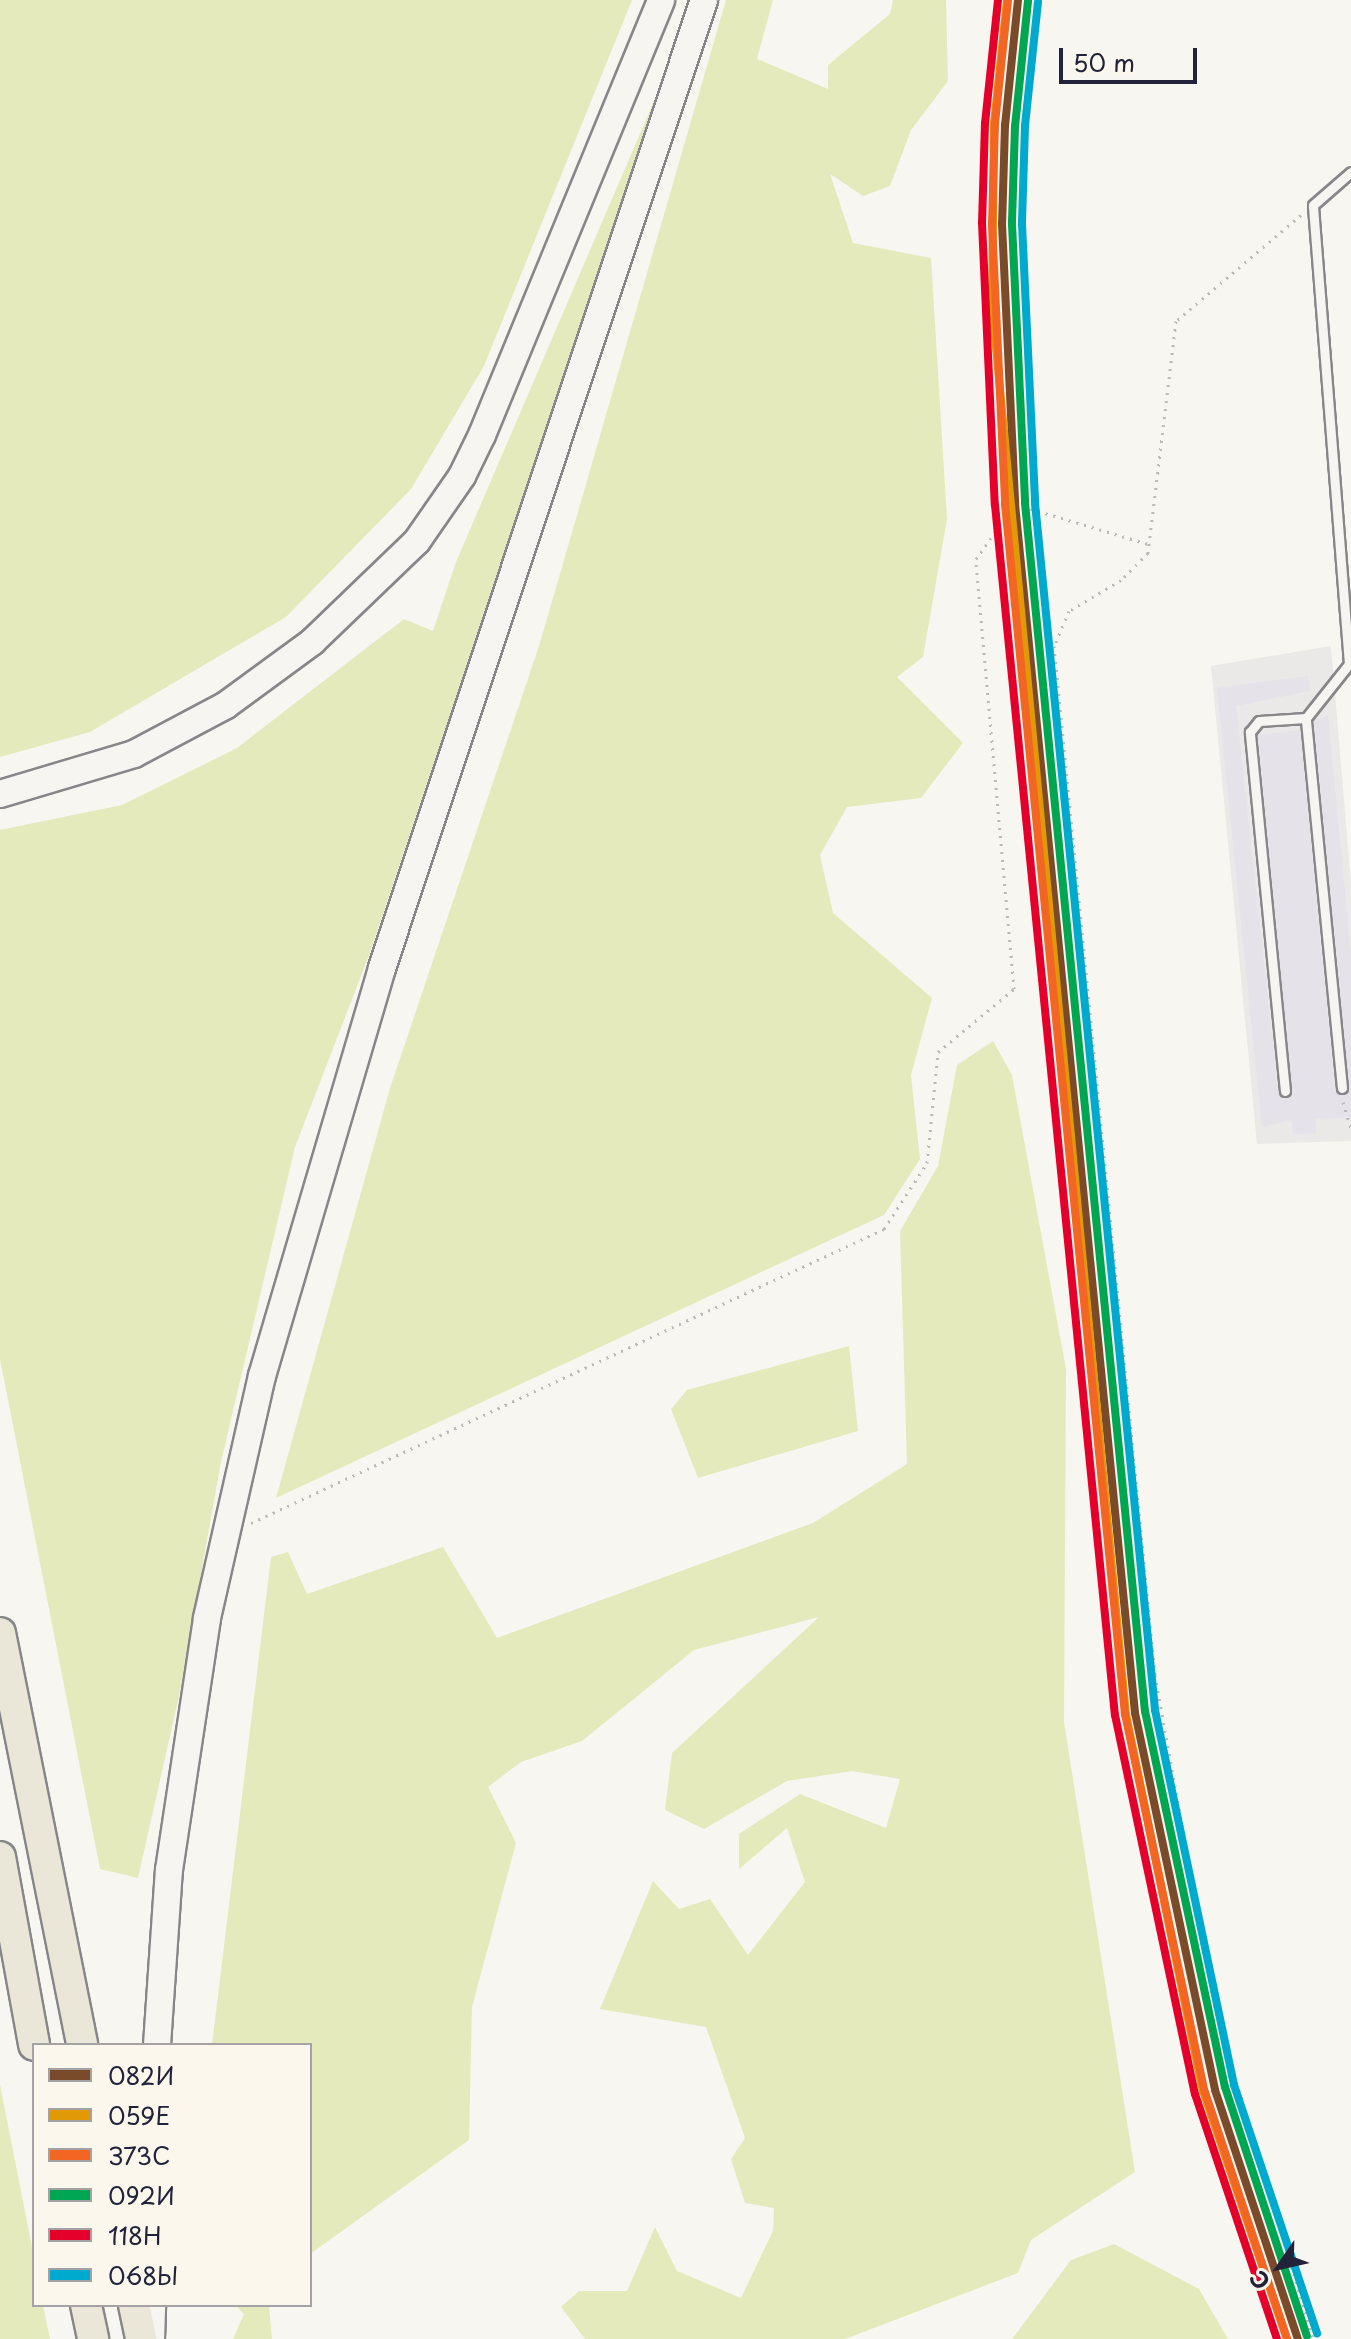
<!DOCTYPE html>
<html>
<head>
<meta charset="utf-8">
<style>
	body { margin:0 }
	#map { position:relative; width:1351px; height:2339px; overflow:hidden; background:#f8f6f0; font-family:"Playpen Sans",sans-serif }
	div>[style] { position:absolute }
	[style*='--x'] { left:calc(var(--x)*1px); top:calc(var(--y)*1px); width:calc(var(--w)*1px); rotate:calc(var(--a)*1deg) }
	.built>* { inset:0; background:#ebe8e8 }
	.green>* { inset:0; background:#e5eabd }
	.building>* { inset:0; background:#e5e3e9 }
	.path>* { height:3px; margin-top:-1.5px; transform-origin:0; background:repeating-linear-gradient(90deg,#bcbab9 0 2px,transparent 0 8px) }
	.roads { filter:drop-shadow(2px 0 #878688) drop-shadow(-2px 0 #878688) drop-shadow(0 2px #878688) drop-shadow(0 -2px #878688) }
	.service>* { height:9px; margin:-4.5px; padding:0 4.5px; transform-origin:4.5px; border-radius:4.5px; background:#f6f5f1 }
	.secondary>* { height:26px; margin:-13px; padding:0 13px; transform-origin:13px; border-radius:13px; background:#f6f5f1 }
	.primary>* { height:30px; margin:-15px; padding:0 15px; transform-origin:15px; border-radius:15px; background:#eae7d8 }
	.rail-1>* { height:8px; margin:-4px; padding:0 4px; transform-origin:4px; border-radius:4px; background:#7a4b2a }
	.rail-2>* { height:8px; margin:-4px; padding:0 4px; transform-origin:4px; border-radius:4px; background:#e29906 }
	.rail-3>* { height:8px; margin:-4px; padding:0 4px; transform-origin:4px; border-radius:4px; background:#f26522 }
	.rail-4>* { height:8px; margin:-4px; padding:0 4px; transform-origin:4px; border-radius:4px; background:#00a651 }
	.rail-5>* { height:8px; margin:-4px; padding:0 4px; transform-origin:4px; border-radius:4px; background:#e4002b }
	.rail-6>* { height:8px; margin:-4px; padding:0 4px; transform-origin:4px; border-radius:4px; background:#00a9ce }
	span { translate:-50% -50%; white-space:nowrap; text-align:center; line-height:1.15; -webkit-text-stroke:6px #fbf7ec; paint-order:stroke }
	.legend { position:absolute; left:32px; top:2043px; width:280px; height:264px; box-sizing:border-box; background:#fbf7ec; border:2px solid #a4a2a5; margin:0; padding:10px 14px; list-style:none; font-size:24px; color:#22223b }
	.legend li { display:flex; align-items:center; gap:16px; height:40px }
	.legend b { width:40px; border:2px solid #a4a2a5 }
	.north { position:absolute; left:1239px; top:2227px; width:80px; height:80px; -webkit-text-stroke:6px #fbf7ec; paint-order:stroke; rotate:236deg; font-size:22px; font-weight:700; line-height:32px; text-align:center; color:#22223b }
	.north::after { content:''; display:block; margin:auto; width:28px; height:36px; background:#22223b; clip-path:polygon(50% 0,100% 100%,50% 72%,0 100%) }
	.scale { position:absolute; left:1059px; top:48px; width:138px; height:36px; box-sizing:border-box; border:4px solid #22223b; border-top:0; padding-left:10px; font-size:24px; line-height:28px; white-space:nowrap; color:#22223b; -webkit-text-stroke:6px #fbf7ec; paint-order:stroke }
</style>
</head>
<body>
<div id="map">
	<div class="built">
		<div style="clip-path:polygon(1331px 646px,1351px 883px,1351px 1141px,1257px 1144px,1211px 666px)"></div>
	</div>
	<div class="green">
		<div style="clip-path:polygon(0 0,632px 0,484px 366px,411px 489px,286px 617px,90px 732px,0 757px)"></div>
		<div style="clip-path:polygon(726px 0,773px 0,757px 59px,828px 89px,828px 65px,890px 14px,893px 0,946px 0,948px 81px,911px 130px,890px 186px,863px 196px,830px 174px,853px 243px,931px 258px,947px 519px,923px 657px,897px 677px,963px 743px,921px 798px,847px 807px,820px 855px,833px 913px,932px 998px,911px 1075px,920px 1159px,884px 1215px,276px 1498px,390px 1088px,540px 643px)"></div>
		<div style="clip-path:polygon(670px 64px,368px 958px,295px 1147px,221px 1462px,179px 1696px,138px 1878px,100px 1869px,0 1359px,0 830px,122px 805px,237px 748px,404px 619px,433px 631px,456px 562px)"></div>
		<div style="clip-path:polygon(993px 1041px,1012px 1075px,1066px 1369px,1064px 1722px,1135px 2172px,1031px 2240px,1018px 2273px,845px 2339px,585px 2339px,561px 2307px,579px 2291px,627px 2291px,655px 2227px,677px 2271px,741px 2298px,773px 2231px,774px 2208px,745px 2203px,731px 2159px,745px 2138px,706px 2027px,600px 2009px,653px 1881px,679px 1909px,710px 1899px,748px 1955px,805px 1882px,787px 1828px,739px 1869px,739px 1834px,800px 1794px,886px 1828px,900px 1779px,852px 1771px,787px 1781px,704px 1829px,665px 1810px,672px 1753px,819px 1617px,694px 1650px,582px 1741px,521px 1762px,488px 1787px,516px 1843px,472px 2007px,469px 2140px,310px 2254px,310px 2045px,212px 2045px,271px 1557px,288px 1552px,307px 1594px,443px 1547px,497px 1638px,813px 1523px,907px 1464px,900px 1231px,938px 1166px,957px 1065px)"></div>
		<div style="clip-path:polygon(849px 1346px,858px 1431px,698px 1478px,671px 1409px,687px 1390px)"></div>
		<div style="clip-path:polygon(0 2085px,34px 2257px,34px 2305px,43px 2305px,50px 2339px,0 2339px)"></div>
		<div style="clip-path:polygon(1114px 2244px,1199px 2289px,1228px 2339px,1012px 2339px,1071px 2260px)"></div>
		<div style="clip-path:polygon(235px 2305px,269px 2305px,272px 2339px,233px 2339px,244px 2314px)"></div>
	</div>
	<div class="building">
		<div style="clip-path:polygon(1308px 676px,1310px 691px,1236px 706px,1278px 1092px,1285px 1098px,1292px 1090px,1258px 735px,1300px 730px,1335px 1089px,1343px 1095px,1349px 1087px,1314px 720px,1328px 715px,1351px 955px,1351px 1117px,1316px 1119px,1316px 1133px,1293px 1134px,1292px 1120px,1262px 1127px,1217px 688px)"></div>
	</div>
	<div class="path">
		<div style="--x:1301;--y:215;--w:164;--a:139.7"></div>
		<div style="--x:1176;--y:321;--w:234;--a:96.9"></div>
		<div style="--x:1148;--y:553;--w:38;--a:135"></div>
		<div style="--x:1121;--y:580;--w:61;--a:149.2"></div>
		<div style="--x:1069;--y:611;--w:38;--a:113"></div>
		<div style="--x:1054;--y:646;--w:1034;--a:84.39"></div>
		<div style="--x:1155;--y:1675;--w:343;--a:79.8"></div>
		<div style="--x:1216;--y:2013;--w:340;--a:73.4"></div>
		<div style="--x:1343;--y:1102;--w:28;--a:73"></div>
		<div style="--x:251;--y:1523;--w:698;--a:-24.91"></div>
		<div style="--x:884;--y:1229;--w:79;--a:-56.9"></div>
		<div style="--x:927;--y:1163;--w:112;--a:-84.3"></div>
		<div style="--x:938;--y:1052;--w:99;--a:-39.7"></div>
		<div style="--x:1014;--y:989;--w:432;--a:-95.1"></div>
		<div style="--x:976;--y:559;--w:67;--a:-54.7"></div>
		<div style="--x:1015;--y:504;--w:139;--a:16.7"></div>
	</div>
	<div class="roads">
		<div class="service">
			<div style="--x:1342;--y:1088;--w:372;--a:-95.6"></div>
			<div style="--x:1306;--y:718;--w:69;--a:-51.5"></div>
			<div style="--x:1349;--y:664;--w:460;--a:-94.5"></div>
			<div style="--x:1313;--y:205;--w:50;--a:-41"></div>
			<div style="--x:1285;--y:1091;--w:361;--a:-95.6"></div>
			<div style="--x:1250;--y:732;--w:14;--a:-51"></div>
			<div style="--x:1259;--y:721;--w:47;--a:-3.7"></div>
		</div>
		<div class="secondary">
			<div style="--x:0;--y:794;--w:140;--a:-16.6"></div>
			<div style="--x:134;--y:754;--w:104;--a:-28"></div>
			<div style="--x:226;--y:705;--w:107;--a:-36.2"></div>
			<div style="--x:312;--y:642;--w:146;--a:-43.9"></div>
			<div style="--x:417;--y:541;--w:79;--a:-55.3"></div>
			<div style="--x:462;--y:476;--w:46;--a:-64"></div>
			<div style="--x:482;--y:435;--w:470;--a:-67.6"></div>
			<div style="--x:157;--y:2045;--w:175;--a:-86.1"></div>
			<div style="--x:169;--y:1870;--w:255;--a:-81.4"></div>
			<div style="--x:207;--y:1618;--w:248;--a:-77.2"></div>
			<div style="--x:262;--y:1376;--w:425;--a:-73.6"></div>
			<div style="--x:382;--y:968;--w:1020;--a:-71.6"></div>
			<div style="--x:151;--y:2339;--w:34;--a:-88"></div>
		</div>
		<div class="primary">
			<div style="--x:0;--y:1633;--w:420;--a:78.7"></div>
			<div style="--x:0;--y:1857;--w:191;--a:79.7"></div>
			<div style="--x:86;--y:2305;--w:35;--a:78"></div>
			<div style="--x:134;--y:2305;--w:35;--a:78"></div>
		</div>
	</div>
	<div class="rail-1">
		<div style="--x:1018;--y:0;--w:126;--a:95.9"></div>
		<div style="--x:1005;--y:125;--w:99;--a:91.7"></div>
		<div style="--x:1002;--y:224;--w:280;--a:87.3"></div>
		<div style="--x:1015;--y:504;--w:1215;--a:84.33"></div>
		<div style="--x:1135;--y:1713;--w:385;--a:78"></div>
		<div style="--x:1215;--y:2090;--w:262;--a:71.6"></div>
	</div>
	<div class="rail-2">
		<div style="--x:1007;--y:0;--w:124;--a:96"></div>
		<div style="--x:994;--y:123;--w:182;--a:90.6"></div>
		<div style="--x:992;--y:305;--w:1415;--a:84.57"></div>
		<div style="--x:1126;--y:1714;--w:385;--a:78.5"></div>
		<div style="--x:1203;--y:2091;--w:262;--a:71.3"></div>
	</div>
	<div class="rail-3">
		<div style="--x:1008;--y:0;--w:125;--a:96"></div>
		<div style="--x:995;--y:124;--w:100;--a:91.7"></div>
		<div style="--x:992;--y:224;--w:280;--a:87.3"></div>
		<div style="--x:1005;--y:504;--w:1216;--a:84.34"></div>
		<div style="--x:1125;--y:1714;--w:386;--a:78.1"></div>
		<div style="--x:1205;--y:2092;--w:260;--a:71.6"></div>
	</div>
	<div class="rail-4">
		<div style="--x:1028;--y:1;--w:126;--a:95.9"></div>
		<div style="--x:1015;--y:126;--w:98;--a:91.8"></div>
		<div style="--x:1012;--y:224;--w:279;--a:87.3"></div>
		<div style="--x:1025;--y:503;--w:1214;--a:84.33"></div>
		<div style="--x:1145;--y:1711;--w:384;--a:78"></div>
		<div style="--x:1225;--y:2087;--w:262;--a:71.8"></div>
	</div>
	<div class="rail-5">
		<div style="--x:998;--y:0;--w:124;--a:96"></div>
		<div style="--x:985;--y:123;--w:100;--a:91.7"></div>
		<div style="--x:982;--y:223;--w:282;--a:87.4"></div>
		<div style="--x:995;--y:505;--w:1216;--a:84.34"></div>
		<div style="--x:1115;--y:1715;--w:387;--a:78.1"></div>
		<div style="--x:1195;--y:2094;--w:258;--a:71.5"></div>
	</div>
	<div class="rail-6">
		<div style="--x:1038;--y:2;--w:125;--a:96"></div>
		<div style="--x:1025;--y:126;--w:98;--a:91.8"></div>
		<div style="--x:1022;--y:224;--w:279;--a:87.3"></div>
		<div style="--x:1035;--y:503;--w:1213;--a:84.32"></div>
		<div style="--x:1155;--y:1710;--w:383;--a:78.1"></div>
		<div style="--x:1234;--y:2085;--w:262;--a:71.5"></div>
	</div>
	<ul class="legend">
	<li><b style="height:10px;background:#7a4b2a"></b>082И</li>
	<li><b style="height:10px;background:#e29906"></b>059Е</li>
	<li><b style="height:10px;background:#f26522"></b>373C</li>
	<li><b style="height:10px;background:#00a651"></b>092И</li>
	<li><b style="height:10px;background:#e4002b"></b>118Н</li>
	<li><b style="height:10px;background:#00a9ce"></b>068Ы</li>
	</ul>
	<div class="north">С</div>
	<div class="scale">50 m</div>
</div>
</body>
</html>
